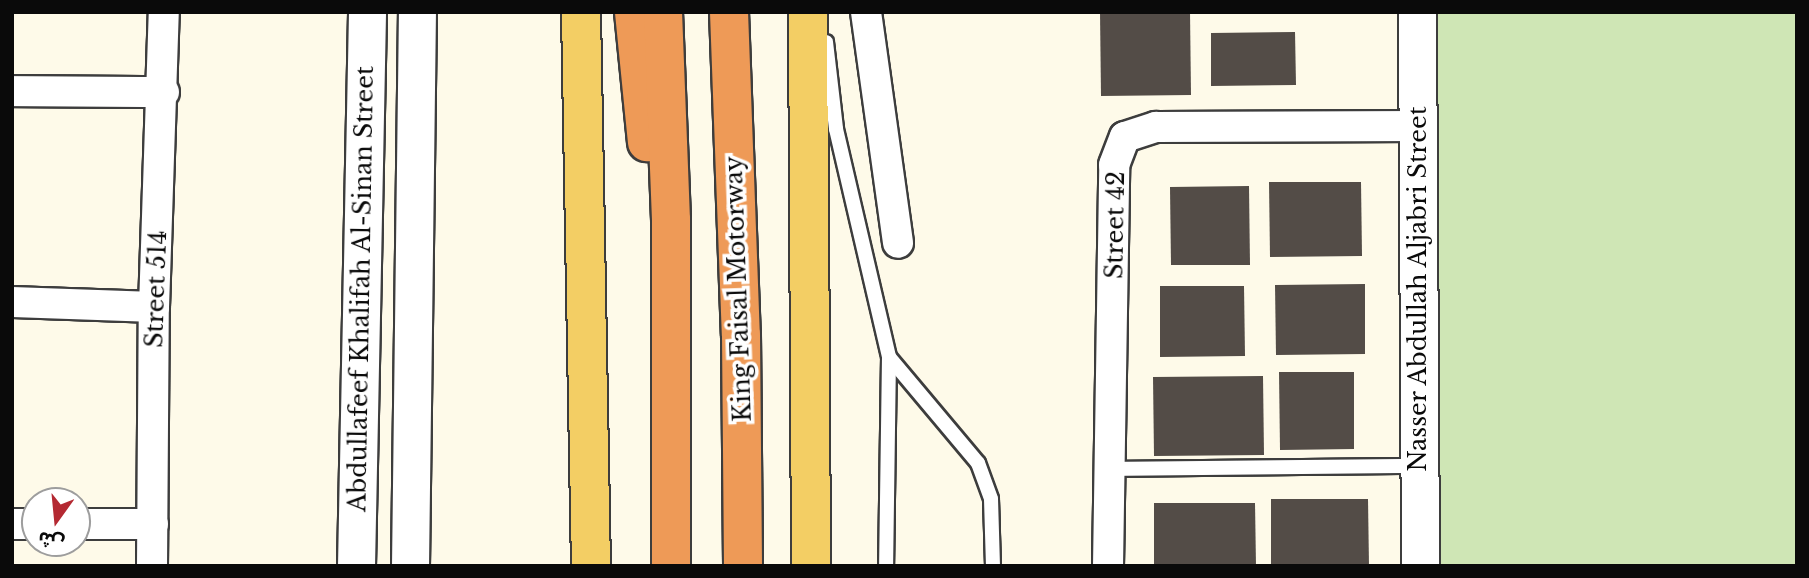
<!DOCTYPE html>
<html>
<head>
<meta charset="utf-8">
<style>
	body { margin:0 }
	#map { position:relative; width:1809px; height:578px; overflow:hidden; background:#fefae9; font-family:"Libre Baskerville","Noto Sans Arabic",serif }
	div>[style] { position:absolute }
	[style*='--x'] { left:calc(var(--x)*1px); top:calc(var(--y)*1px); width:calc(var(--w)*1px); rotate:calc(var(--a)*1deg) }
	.green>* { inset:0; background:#cfe6b5 }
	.building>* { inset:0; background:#534c47 }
	.roads { filter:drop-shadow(2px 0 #3d3d3d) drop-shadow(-2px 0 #3d3d3d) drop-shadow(0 2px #3d3d3d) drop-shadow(0 -2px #3d3d3d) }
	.service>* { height:14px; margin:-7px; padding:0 7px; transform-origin:7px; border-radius:7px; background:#fff }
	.minor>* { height:30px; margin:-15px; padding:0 15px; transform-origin:15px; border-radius:15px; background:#fff }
	.tertiary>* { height:37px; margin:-18.5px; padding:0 18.5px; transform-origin:18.5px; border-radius:18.5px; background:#fff }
	.primary>* { height:38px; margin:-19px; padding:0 19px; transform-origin:19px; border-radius:19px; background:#f3ce64 }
	.motorway>* { height:38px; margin:-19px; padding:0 19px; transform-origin:19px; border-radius:19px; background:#ee9a57 }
	span { translate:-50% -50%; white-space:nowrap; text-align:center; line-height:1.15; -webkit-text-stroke:7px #fff; paint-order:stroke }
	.street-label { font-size:24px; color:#0a0a0a }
	.frame { position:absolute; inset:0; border:14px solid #0a0a0a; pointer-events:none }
	.north { position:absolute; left:21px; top:487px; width:70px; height:70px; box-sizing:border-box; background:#fff; border:2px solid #9d9d9d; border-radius:50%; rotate:195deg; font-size:19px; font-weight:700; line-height:28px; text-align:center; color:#0a0a0a }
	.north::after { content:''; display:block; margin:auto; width:24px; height:32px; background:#b42932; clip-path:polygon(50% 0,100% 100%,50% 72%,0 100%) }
</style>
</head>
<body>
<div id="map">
	<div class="green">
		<div style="clip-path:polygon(1419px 12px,1797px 12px,1797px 566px,1420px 566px)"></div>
	</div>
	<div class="building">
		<div style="clip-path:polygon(1100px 12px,1190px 12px,1191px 95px,1101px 96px)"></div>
		<div style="clip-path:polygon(1295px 32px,1296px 85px,1211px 86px,1211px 33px)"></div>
		<div style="clip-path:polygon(1269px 182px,1361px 182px,1362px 256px,1270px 257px)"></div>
		<div style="clip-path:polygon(1249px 186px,1250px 265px,1171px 265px,1170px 187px)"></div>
		<div style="clip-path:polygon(1365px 284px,1365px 354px,1276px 355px,1275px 285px)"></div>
		<div style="clip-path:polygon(1160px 286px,1244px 286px,1245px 356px,1160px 357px)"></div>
		<div style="clip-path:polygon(1279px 372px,1354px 372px,1354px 449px,1280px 450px)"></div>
		<div style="clip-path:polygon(1263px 376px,1264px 455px,1154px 456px,1153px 377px)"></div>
		<div style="clip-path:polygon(1271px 499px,1368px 499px,1369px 566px,1271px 566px)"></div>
		<div style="clip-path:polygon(1154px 503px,1255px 503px,1256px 566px,1154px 566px)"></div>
	</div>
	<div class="roads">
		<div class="service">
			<div style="--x:826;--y:42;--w:88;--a:83.4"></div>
			<div style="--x:836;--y:129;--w:234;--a:76.9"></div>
			<div style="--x:889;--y:357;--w:209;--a:90.8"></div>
			<div style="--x:889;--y:357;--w:138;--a:50"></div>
			<div style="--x:978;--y:463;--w:38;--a:70"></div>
			<div style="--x:991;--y:499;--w:67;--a:88.3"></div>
			<div style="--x:1110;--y:469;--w:309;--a:-0.6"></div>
		</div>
		<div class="minor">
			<div style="--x:866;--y:12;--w:233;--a:82.1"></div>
			<div style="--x:12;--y:91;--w:152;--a:0.4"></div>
			<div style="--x:12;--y:302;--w:142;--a:2"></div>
			<div style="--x:12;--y:524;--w:23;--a:0"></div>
			<div style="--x:77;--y:524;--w:76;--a:0"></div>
			<div style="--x:152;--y:566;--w:259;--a:-89.6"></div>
			<div style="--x:154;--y:307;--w:295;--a:-88.1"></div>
			<div style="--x:1108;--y:566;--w:401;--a:-89.1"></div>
			<div style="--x:1114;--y:165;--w:30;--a:-69"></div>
			<div style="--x:1125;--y:137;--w:33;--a:-18"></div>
			<div style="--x:1156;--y:127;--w:262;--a:-0.2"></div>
		</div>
		<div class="tertiary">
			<div style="--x:1417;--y:12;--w:554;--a:89.69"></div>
			<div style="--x:356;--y:566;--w:554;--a:-88.86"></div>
			<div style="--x:410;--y:566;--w:554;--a:-89.28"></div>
		</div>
		<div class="primary">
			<div style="--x:581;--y:12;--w:554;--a:88.97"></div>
			<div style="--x:808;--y:12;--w:554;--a:89.69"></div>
		</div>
		<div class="motorway">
			<div style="--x:634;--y:12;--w:131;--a:84.3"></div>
			<div style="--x:663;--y:12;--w:208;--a:87.8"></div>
			<div style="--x:671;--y:220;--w:346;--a:90"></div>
			<div style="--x:729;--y:12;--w:323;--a:87.9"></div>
			<div style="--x:741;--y:335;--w:231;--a:89.5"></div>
		</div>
	</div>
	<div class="street-label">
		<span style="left:1115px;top:225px;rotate:-89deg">Street 42</span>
		<span style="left:156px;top:289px;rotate:-88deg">Street 514</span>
		<span style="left:361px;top:289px;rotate:-89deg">Abdullafeef Khalifah Al-Sinan Street</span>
		<span style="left:738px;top:289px;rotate:-92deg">King Faisal Motorway</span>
		<span style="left:1418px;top:289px;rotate:-90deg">Nasser Abdullah Aljabri Street</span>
	</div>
	<div class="frame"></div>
	<div class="north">ش</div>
</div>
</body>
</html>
